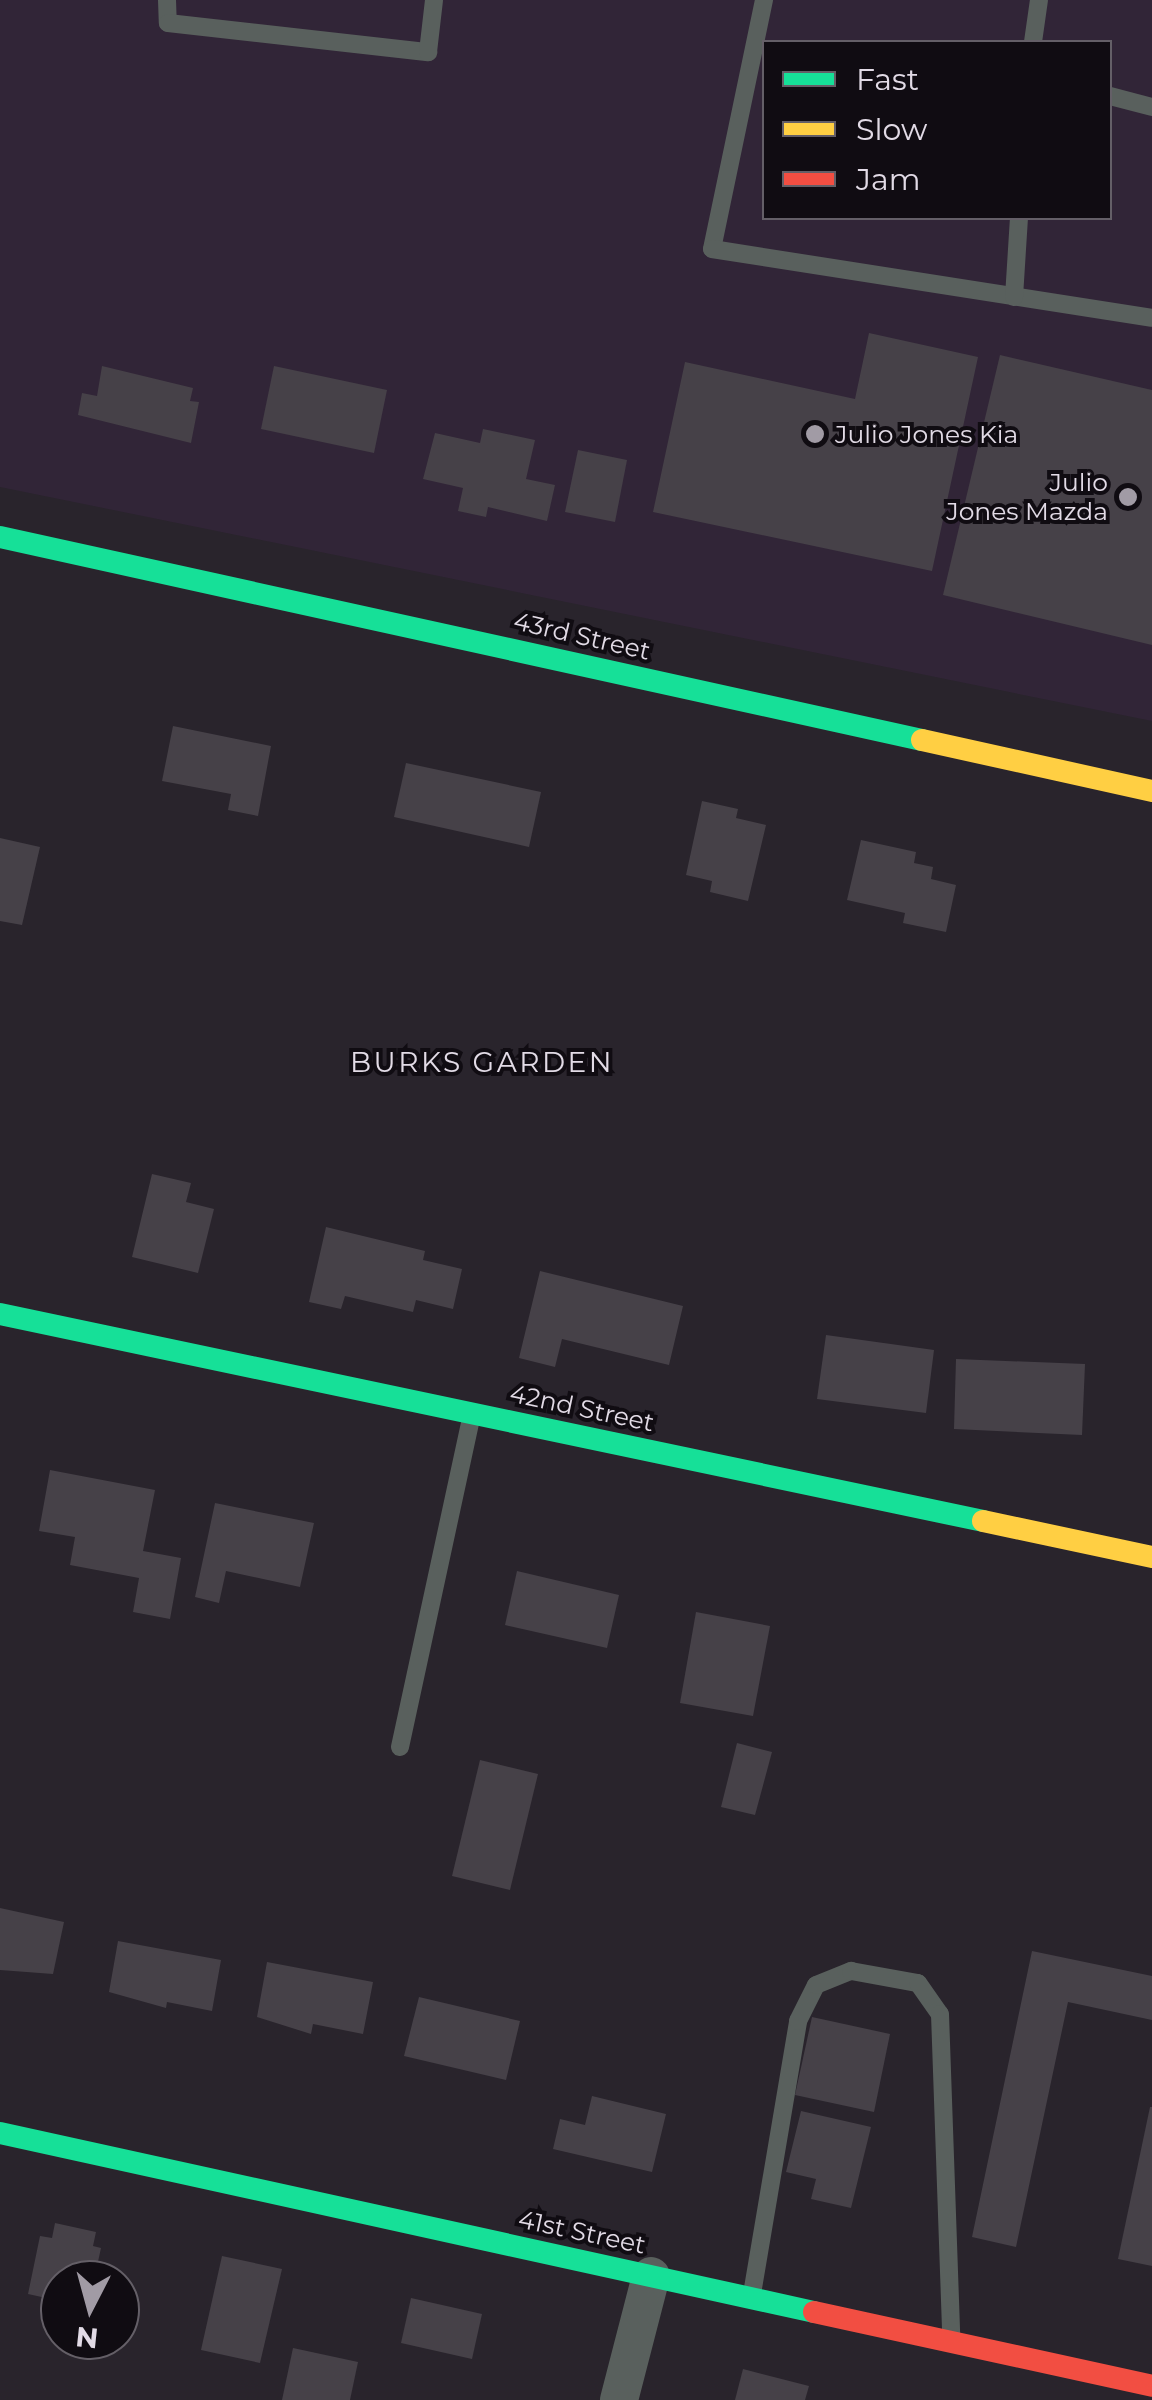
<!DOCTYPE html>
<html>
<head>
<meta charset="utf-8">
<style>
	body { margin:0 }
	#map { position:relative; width:1152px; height:2400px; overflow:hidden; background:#29242c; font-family:Montserrat,sans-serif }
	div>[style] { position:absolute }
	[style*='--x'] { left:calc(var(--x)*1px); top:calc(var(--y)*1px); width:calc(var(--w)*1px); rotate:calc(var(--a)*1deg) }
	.built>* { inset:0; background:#312537 }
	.building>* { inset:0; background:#464148 }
	.lane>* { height:18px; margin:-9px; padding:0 9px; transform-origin:9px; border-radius:9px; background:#59605d }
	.street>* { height:38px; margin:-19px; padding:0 19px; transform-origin:19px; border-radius:19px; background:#59605d }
	.fast>* { height:22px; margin:-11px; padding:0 11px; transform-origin:11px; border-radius:11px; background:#16e098 }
	.slow>* { height:22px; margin:-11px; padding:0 11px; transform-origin:11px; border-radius:11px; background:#ffcf43 }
	.jam>* { height:22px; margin:-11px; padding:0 11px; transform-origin:11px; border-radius:11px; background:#f24e42 }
	.dots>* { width:28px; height:28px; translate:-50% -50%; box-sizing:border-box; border:5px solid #100c12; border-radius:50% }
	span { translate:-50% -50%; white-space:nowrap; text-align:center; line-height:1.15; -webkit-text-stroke:8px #100c12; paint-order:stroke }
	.poi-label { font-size:25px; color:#e2dbe6 }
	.left { translate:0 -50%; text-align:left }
	.right { translate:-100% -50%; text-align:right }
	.street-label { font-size:25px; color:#e2dbe6 }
	.neighbourhood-label { font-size:28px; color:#e2dbe6; letter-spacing:2.5px }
	.legend { position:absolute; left:762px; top:40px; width:350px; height:180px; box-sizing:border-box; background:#100c12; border:2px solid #645f67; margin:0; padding:12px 18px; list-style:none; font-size:30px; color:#e2dbe6 }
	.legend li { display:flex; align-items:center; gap:20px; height:50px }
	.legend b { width:50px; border:2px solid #645f67 }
	.north { position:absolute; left:40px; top:2260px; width:100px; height:100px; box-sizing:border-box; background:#100c12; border:2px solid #645f67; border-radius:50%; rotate:186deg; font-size:28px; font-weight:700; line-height:40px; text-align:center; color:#e2dbe6 }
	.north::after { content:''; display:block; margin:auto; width:35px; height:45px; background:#a19ba5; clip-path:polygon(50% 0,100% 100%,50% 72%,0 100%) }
</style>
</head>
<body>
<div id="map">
	<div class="built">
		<div style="clip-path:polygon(evenodd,0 0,1152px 0,1152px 721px,0 487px,0 0,764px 42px,1110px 42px,1110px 218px,764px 218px,764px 42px)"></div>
	</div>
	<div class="building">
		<div style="clip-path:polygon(869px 333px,978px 357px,932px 571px,653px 512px,685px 362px,855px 399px)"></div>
		<div style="clip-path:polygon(1000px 355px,1152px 390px,1152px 645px,943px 595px)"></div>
		<div style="clip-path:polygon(102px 366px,193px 388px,190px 401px,199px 402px,191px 443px,78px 415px,82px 393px,97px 396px)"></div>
		<div style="clip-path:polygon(274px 366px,387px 390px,374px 453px,261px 429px)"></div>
		<div style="clip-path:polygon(483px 429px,535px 440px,526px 479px,555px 485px,547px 521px,488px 507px,486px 517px,458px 511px,463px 488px,423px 479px,435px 433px,480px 443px)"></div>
		<div style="clip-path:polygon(578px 450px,627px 460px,615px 522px,565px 512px)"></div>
		<div style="clip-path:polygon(173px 726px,271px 746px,258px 816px,228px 810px,231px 794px,162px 781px)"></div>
		<div style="clip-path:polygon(406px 763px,541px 792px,529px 847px,394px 817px)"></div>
		<div style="clip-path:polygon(702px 801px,738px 809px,736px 818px,766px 825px,748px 901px,710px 892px,712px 881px,686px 875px)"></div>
		<div style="clip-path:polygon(0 838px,40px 847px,22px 925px,0 921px)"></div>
		<div style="clip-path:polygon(861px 840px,916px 852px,914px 863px,933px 867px,931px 879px,956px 885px,946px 932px,903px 923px,905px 913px,847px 900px)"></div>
		<div style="clip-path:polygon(152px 1174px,191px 1183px,186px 1202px,214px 1209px,198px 1273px,132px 1257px)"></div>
		<div style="clip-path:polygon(326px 1227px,425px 1251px,423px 1260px,462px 1269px,453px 1309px,416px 1300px,413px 1312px,345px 1296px,341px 1309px,309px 1302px)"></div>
		<div style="clip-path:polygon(540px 1271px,683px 1306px,669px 1365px,562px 1339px,555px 1367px,519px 1358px)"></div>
		<div style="clip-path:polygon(826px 1335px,934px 1350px,926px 1413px,817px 1399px)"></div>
		<div style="clip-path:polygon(956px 1359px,1085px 1364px,1082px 1435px,954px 1429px)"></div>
		<div style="clip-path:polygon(50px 1470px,155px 1490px,143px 1551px,181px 1558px,170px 1619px,133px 1612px,139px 1578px,70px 1565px,75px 1537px,39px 1531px)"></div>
		<div style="clip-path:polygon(215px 1503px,314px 1523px,300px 1587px,226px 1571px,219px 1603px,195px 1597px)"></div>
		<div style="clip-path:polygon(517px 1571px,619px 1595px,607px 1648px,505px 1625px)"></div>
		<div style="clip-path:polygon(696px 1612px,770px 1626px,753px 1716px,680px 1703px)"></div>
		<div style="clip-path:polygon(737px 1743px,772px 1752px,755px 1815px,721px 1807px)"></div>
		<div style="clip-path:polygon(480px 1760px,538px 1774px,510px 1890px,452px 1876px)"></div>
		<div style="clip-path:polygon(0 1908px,64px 1922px,53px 1974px,0 1970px)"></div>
		<div style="clip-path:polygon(118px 1941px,221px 1960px,212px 2011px,167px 2002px,166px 2008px,109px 1992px)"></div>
		<div style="clip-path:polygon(1032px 1951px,1152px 1976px,1152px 2020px,1068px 2002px,1016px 2247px,972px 2237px)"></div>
		<div style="clip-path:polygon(267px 1962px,373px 1982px,363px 2034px,313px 2024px,311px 2034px,257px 2017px)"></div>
		<div style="clip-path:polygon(419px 1997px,520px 2021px,506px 2080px,404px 2056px)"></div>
		<div style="clip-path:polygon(812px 2017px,890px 2034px,874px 2112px,795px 2095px)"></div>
		<div style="clip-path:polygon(592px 2096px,666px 2114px,652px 2172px,553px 2149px,560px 2119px,585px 2125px)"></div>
		<div style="clip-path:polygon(1150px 2107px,1152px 2107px,1152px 2266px,1118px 2259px)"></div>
		<div style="clip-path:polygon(801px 2111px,871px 2127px,851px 2208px,811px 2199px,816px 2179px,786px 2172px)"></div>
		<div style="clip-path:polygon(55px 2223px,96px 2232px,93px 2246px,101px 2248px,94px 2280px,60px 2280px,60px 2301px,28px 2294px,40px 2236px,52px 2238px)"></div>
		<div style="clip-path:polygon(222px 2256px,282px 2269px,260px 2363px,201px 2350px)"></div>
		<div style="clip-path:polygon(411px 2298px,482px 2314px,472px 2359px,401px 2343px)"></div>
		<div style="clip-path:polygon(293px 2348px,358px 2362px,350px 2400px,282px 2400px)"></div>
		<div style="clip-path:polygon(743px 2369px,809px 2386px,805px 2400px,735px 2400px)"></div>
	</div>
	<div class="lane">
		<div style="--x:167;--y:0;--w:23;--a:88"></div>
		<div style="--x:168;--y:23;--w:262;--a:6.4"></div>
		<div style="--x:428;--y:52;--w:52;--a:-83.4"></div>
		<div style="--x:764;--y:0;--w:254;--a:101.8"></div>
		<div style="--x:712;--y:249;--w:445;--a:8.9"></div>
		<div style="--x:1033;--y:42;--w:42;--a:-81.9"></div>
		<div style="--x:1110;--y:96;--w:43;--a:14.7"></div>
		<div style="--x:1014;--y:297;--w:79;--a:-86.4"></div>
		<div style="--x:400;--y:1747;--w:337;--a:-77.8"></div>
		<div style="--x:752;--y:2294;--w:277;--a:-80.4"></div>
		<div style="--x:798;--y:2021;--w:40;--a:-63.4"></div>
		<div style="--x:816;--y:1985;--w:38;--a:-22"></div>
		<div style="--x:851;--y:1971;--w:68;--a:10.2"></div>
		<div style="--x:918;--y:1983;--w:38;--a:55"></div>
		<div style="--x:940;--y:2014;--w:322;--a:88"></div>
	</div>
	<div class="street">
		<div style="--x:619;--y:2400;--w:128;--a:-75.5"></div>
	</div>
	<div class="fast">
		<div style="--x:0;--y:537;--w:944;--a:12.42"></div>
		<div style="--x:0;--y:1314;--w:1005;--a:11.89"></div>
		<div style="--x:0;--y:2133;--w:833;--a:12.4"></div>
	</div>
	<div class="slow">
		<div style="--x:922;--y:740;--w:236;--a:12.5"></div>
		<div style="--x:983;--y:1521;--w:173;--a:12"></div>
	</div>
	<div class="jam">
		<div style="--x:814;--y:2312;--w:346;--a:12.3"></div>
	</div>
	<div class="dots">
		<div style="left:815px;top:434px;background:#a19ba5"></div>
		<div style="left:1128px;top:497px;background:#a19ba5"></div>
	</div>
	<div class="poi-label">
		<span class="left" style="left:835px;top:434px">Julio Jones Kia</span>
		<span class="right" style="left:1108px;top:497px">Julio<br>Jones Mazda</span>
	</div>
	<div class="street-label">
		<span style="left:582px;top:636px;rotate:13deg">43rd Street</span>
		<span style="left:582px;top:1408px;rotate:12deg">42nd Street</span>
		<span style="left:582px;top:2232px;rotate:12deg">41st Street</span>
	</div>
	<div class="neighbourhood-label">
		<span style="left:482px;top:1062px">BURKS GARDEN</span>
	</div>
	<ul class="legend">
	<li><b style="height:12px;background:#16e098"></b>Fast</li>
	<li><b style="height:12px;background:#ffcf43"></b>Slow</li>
	<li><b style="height:12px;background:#f24e42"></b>Jam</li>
	</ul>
	<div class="north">N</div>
</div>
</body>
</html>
